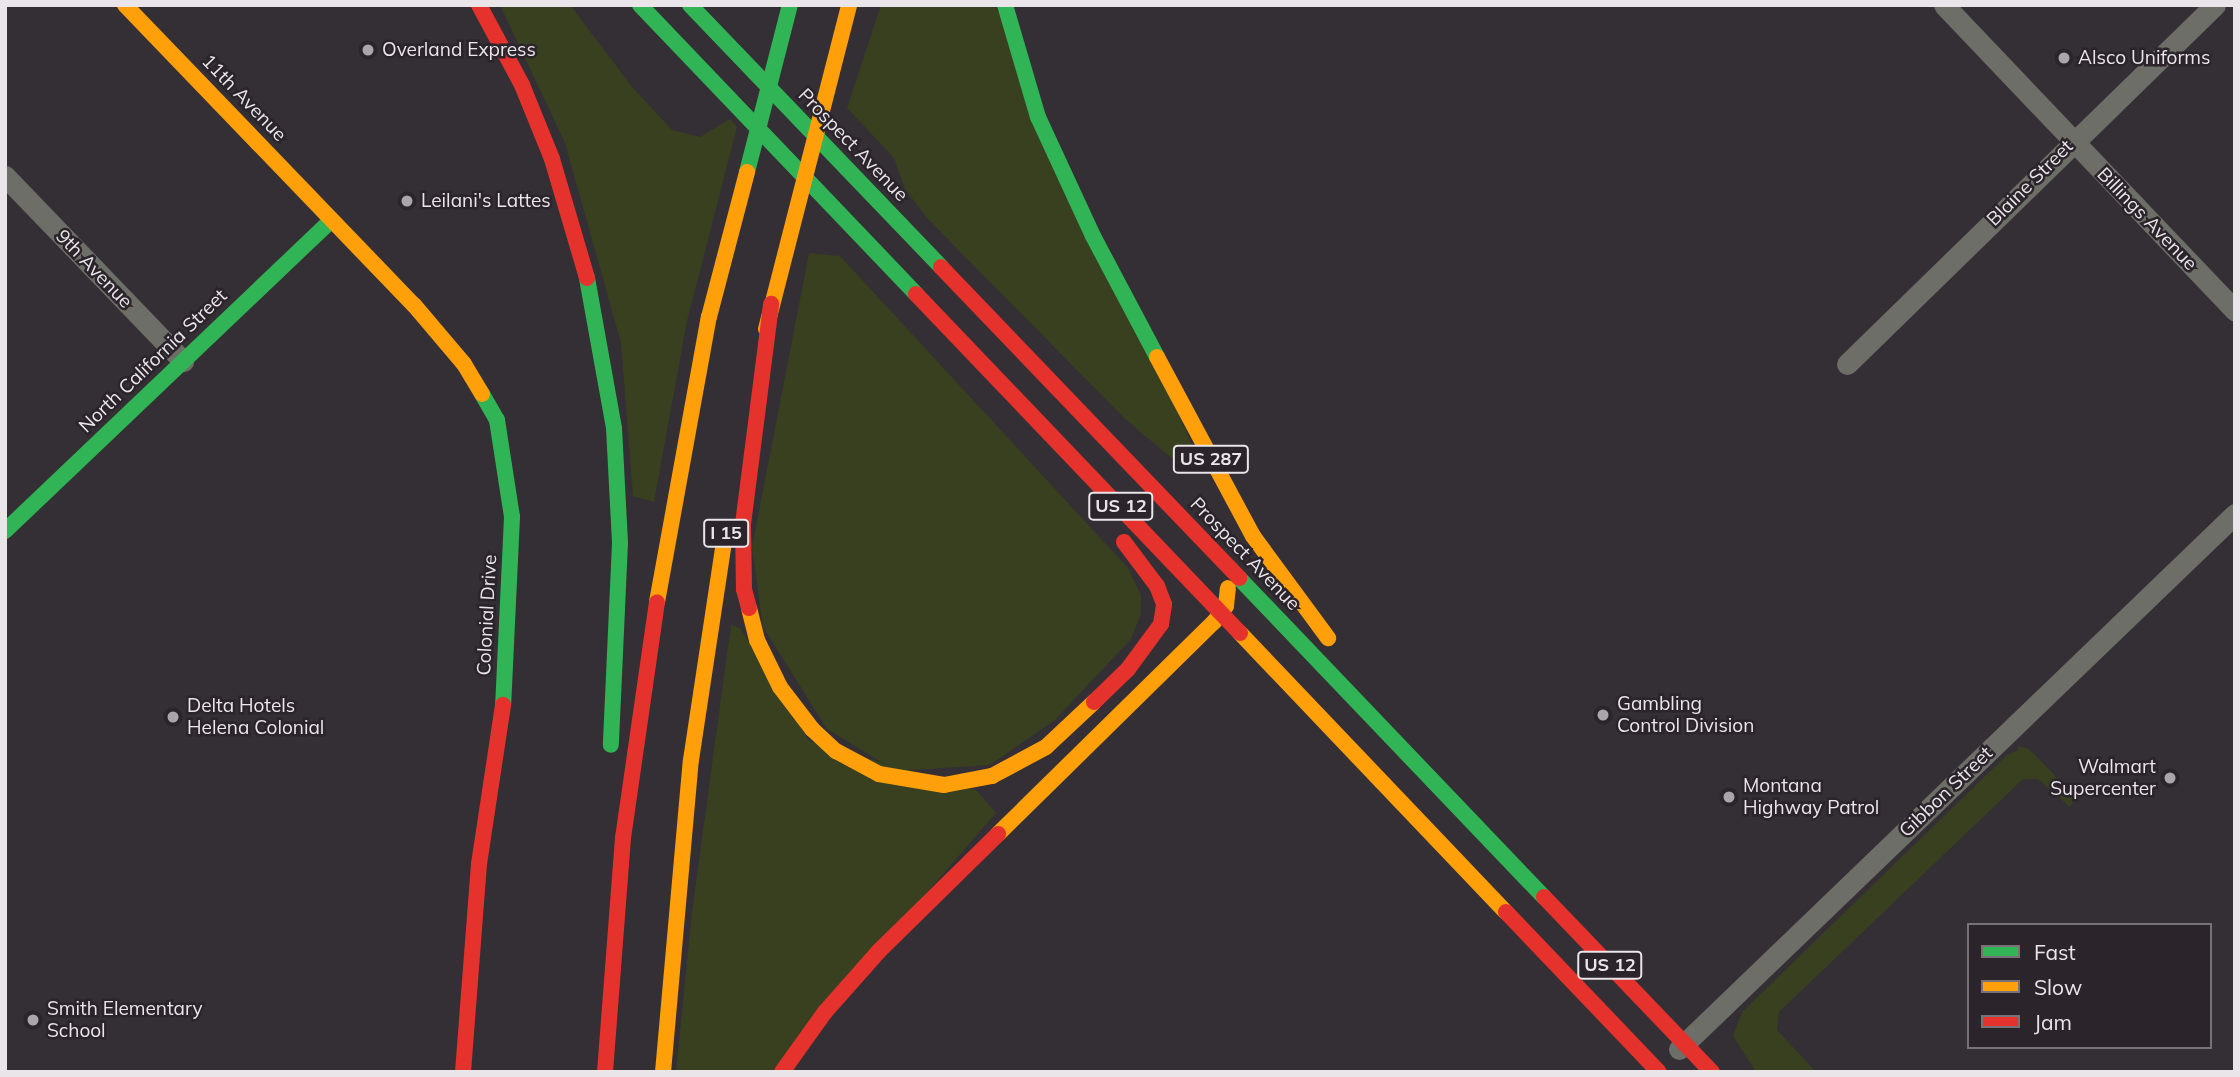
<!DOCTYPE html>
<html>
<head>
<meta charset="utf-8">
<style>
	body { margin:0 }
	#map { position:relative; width:2240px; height:1077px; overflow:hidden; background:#342f34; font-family:Mulish,sans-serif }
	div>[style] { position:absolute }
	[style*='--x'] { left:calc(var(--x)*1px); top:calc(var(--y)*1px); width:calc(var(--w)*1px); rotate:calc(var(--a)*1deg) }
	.green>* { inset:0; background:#384020 }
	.street>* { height:21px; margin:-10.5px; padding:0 10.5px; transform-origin:10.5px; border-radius:10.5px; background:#6c6e67 }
	.fast>* { height:16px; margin:-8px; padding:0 8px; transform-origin:8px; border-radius:8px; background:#30b455 }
	.slow>* { height:16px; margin:-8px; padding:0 8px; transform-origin:8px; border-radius:8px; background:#ff9f0a }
	.jam>* { height:16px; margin:-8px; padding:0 8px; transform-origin:8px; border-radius:8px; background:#e5322d }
	.dots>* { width:19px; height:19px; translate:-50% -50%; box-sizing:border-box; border:4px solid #2b252b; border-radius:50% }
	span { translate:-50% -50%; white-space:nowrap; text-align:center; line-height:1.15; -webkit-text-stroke:5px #2b252b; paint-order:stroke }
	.shield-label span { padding:2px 5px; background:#2b252b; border:2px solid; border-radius:5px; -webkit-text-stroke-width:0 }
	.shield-label { font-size:18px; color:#eae5e9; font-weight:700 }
	.poi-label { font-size:19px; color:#eae5e9 }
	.left { translate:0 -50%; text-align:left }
	.right { translate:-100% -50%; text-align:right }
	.street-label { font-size:19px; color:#eae5e9 }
	.frame { position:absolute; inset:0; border:7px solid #eae5e9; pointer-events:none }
	.legend { position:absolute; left:1967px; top:923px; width:245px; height:126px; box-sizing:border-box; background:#2b252b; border:2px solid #777277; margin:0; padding:9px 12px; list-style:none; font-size:21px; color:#eae5e9 }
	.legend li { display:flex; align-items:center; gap:14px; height:35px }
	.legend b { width:35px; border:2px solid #777277 }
</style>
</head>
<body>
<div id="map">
	<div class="green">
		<div style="clip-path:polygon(500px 5px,570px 5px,633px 88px,672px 130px,700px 137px,730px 119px,737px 127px,687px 321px,654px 502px,633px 496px,621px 343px,565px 143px)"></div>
		<div style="clip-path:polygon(881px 5px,995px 5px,1202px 467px,1190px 469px,1169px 456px,1124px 418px,927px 218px,905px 189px,894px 158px,847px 108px)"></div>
		<div style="clip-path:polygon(809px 253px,840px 256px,1128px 568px,1141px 595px,1141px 614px,1131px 639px,1055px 720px,990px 765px,896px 771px,827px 729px,763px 627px,752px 547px)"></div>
		<div style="clip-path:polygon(731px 625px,740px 628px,809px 741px,976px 790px,996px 813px,771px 1072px,676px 1072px,692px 912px)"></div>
		<div style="clip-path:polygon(2018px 746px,2029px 749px,2070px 791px,2074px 801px,2070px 807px,2038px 779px,2023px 779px,1779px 1012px,1777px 1030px,1816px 1072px,1756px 1072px,1733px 1036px,1742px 1012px,2007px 755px,2018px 750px)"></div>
	</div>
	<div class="street">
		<div style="--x:1944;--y:5;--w:422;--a:46.4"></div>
		<div style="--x:5;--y:176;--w:257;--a:46.1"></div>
		<div style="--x:1847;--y:364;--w:514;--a:-44.29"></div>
		<div style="--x:1679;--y:1049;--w:772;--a:-43.9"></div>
	</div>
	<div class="fast">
		<div style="--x:640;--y:5;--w:400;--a:46.3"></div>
		<div style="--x:690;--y:5;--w:363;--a:46.2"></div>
		<div style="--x:1005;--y:5;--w:117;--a:73.6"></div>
		<div style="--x:1038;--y:117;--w:131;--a:65.2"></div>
		<div style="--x:1093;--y:236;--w:137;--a:62.1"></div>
		<div style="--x:747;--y:172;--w:172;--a:-75.6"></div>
		<div style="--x:587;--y:278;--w:152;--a:79.8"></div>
		<div style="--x:614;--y:428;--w:115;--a:87"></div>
		<div style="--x:620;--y:543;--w:202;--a:92.6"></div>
		<div style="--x:482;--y:394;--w:30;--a:60"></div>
		<div style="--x:497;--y:420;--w:98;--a:81.2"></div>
		<div style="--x:512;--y:517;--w:188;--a:92.7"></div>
		<div style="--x:5;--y:531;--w:449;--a:-43.6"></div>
		<div style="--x:1239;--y:578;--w:441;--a:46.3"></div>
	</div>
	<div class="slow">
		<div style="--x:125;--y:5;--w:417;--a:46.1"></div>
		<div style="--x:414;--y:305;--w:77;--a:49.7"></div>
		<div style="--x:464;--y:364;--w:35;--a:59"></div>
		<div style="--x:766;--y:329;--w:334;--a:-75.6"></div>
		<div style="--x:1157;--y:357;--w:203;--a:61.8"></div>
		<div style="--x:1253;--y:536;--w:127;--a:53.7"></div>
		<div style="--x:657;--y:602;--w:290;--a:-79.7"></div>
		<div style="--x:709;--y:317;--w:150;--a:-75.3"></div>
		<div style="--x:749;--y:608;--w:33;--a:76"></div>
		<div style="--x:757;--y:640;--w:52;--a:63.9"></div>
		<div style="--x:780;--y:687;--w:53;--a:52.7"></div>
		<div style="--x:812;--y:729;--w:33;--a:43"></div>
		<div style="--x:836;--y:751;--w:49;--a:28.1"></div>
		<div style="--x:879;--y:774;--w:66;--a:9.6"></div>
		<div style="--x:944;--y:785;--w:49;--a:-10.6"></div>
		<div style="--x:992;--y:776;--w:61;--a:-28.2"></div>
		<div style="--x:1046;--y:747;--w:66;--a:-43.2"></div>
		<div style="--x:1240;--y:633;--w:385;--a:46.4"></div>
		<div style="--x:998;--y:834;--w:303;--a:-44.5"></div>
		<div style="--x:1214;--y:622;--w:20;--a:-53"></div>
		<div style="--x:1226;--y:606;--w:18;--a:-84"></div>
		<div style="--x:663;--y:1072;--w:313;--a:-84.9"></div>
		<div style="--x:691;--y:760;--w:228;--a:-81.4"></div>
	</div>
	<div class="jam">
		<div style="--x:479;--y:5;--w:91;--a:61.7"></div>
		<div style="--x:522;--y:85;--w:80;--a:67.9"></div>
		<div style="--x:552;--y:159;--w:124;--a:73.6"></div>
		<div style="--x:941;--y:267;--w:431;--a:46.2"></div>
		<div style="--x:916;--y:294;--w:469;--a:46.3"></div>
		<div style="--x:749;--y:608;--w:20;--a:-105"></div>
		<div style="--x:744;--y:589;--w:65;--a:-90.9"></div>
		<div style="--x:743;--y:524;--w:222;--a:-82.7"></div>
		<div style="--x:1094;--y:702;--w:47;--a:-44.1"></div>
		<div style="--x:1128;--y:669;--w:56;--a:-53.7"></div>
		<div style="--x:1161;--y:624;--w:20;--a:-81"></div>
		<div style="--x:1164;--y:604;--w:19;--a:-111"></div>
		<div style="--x:1157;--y:586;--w:55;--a:-126.9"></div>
		<div style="--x:1544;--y:897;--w:243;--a:46.2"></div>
		<div style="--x:1506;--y:912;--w:221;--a:46.3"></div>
		<div style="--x:463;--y:1072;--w:209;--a:-85.6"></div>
		<div style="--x:479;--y:864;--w:161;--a:-81.4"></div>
		<div style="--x:605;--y:1072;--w:235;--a:-85.6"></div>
		<div style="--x:623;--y:838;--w:238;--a:-81.8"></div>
		<div style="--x:782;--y:1072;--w:74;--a:-54.4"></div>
		<div style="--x:825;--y:1012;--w:81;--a:-48.5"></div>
		<div style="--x:879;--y:951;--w:167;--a:-44.5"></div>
	</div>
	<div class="dots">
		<div style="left:368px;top:50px;background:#aaa5aa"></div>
		<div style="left:2064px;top:58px;background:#aaa5aa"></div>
		<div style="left:407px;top:201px;background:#aaa5aa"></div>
		<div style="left:1603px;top:715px;background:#aaa5aa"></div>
		<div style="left:173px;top:717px;background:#aaa5aa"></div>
		<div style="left:2170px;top:778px;background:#aaa5aa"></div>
		<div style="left:1729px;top:797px;background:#aaa5aa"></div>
		<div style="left:33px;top:1020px;background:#aaa5aa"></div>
	</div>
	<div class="shield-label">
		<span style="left:1211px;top:459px">US 287</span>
		<span style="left:1121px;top:506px">US 12</span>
		<span style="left:726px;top:533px">I 15</span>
		<span style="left:1610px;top:965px">US 12</span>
	</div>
	<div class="poi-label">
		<span class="left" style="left:382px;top:50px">Overland Express</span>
		<span class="left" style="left:2078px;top:58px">Alsco Uniforms</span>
		<span class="left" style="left:421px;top:201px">Leilani's Lattes</span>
		<span class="left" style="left:1617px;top:715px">Gambling<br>Control Division</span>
		<span class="left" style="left:187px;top:717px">Delta Hotels<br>Helena Colonial</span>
		<span class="right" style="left:2156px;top:778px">Walmart<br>Supercenter</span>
		<span class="left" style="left:1743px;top:797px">Montana<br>Highway Patrol</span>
		<span class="left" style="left:47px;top:1020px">Smith Elementary<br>School</span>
	</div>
	<div class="street-label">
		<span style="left:244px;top:98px;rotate:46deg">11th Avenue</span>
		<span style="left:853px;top:145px;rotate:46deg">Prospect Avenue</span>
		<span style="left:2030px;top:183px;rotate:-45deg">Blaine Street</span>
		<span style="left:2147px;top:219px;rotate:46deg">Billings Avenue</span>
		<span style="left:94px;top:269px;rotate:46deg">9th Avenue</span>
		<span style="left:153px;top:361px;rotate:-44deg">North California Street</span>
		<span style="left:1245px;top:554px;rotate:46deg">Prospect Avenue</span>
		<span style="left:487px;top:615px;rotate:-87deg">Colonial Drive</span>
		<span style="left:1946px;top:792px;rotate:-44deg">Gibbon Street</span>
	</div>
	<div class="frame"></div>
	<ul class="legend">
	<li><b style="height:9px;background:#30b455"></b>Fast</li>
	<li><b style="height:9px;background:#ff9f0a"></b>Slow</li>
	<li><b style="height:9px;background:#e5322d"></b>Jam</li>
	</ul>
</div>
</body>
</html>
